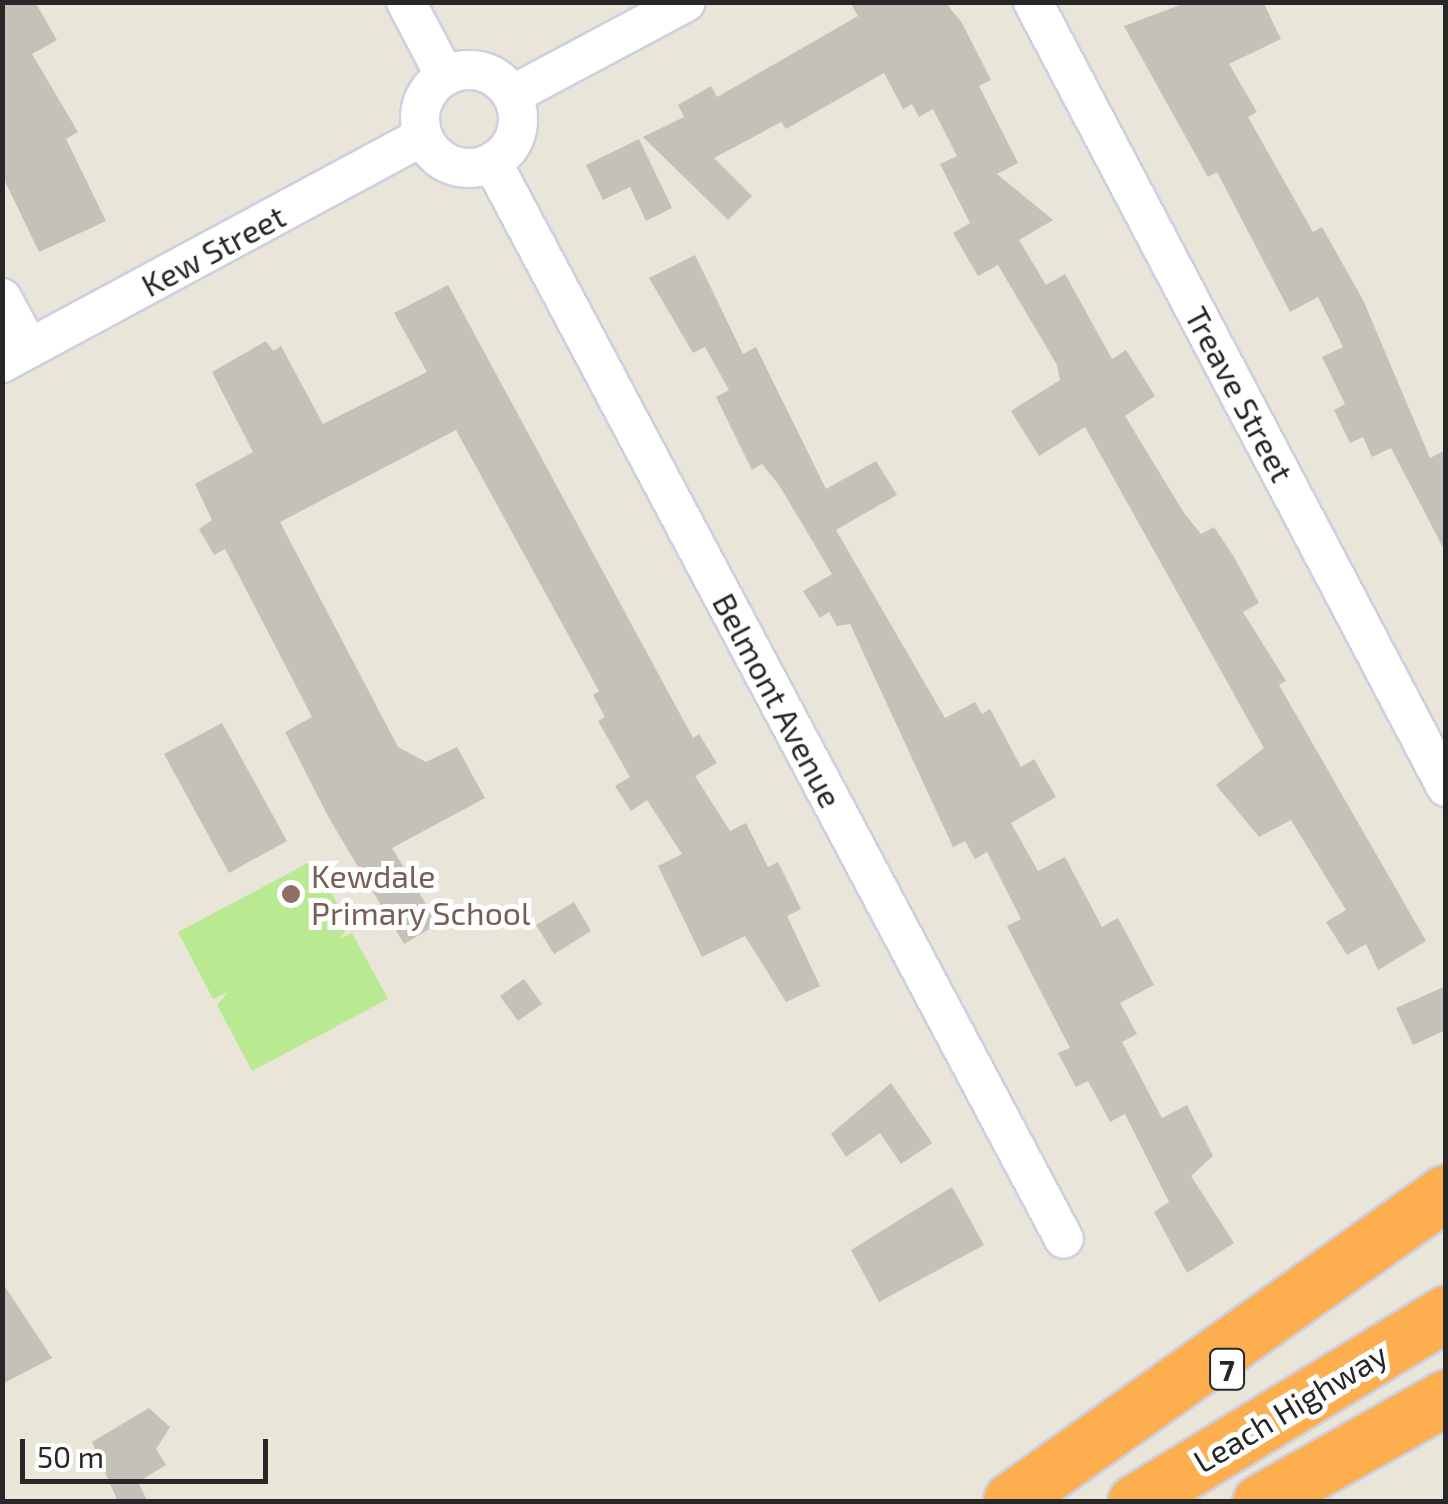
<!DOCTYPE html>
<html>
<head>
<meta charset="utf-8">
<style>
	body { margin:0 }
	#map { position:relative; width:1448px; height:1504px; overflow:hidden; background:#eae5d9; font-family:"Exo 2",sans-serif }
	div>[style] { position:absolute }
	[style*='--x'] { left:calc(var(--x)*1px); top:calc(var(--y)*1px); width:calc(var(--w)*1px); rotate:calc(var(--a)*1deg) }
	.pitch>* { inset:0; background:#b9e990 }
	.building>* { inset:0; background:#c5c1b8 }
	.roads { filter:drop-shadow(2px 0 #cecfe1) drop-shadow(-2px 0 #cecfe1) drop-shadow(0 2px #cecfe1) drop-shadow(0 -2px #cecfe1) }
	.street>* { height:38px; margin:-19px; padding:0 19px; transform-origin:19px; border-radius:19px; background:#fff }
	.street>.ring { margin:-19px; padding:0; box-sizing:content-box; background:none; border:38px solid #fff; border-radius:50% }
	.highway>* { height:55px; margin:-27.5px; padding:0 27.5px; transform-origin:27.5px; border-radius:27.5px; background:#fdaf50 }
	.dots>* { width:28px; height:28px; translate:-50% -50%; box-sizing:border-box; border:5px solid #fff; border-radius:50% }
	span { translate:-50% -50%; white-space:nowrap; text-align:center; line-height:1.15; -webkit-text-stroke:10px #fff; paint-order:stroke }
	.shield-label span { padding:2px 8px; background:#fff; border:2px solid; border-radius:8px; -webkit-text-stroke-width:0 }
	.shield-label { font-size:30px; color:#272727; font-weight:700 }
	.street-label { font-size:32px; color:#272727 }
	.education-label { font-size:32px; color:#785e54 }
	.left { translate:0 -50%; text-align:left }
	.frame { position:absolute; inset:0; border:5px solid #272727; pointer-events:none }
	.scale { position:absolute; left:20px; top:1439px; width:248px; height:45px; box-sizing:border-box; border:5px solid #272727; border-top:0; padding-left:12px; font-size:30px; line-height:35px; white-space:nowrap; color:#272727; -webkit-text-stroke:8px #fff; paint-order:stroke }
</style>
</head>
<body>
<div id="map">
	<div class="pitch">
		<div style="clip-path:polygon(314px 860px,349px 926px,339px 939px,352px 933px,388px 999px,252px 1071px,217px 1005px,228px 992px,213px 999px,178px 932px)"></div>
	</div>
	<div class="building">
		<div style="clip-path:polygon(2px 2px,35px 2px,57px 40px,32px 54px,78px 132px,66px 139px,106px 221px,39px 252px,2px 175px)"></div>
		<div style="clip-path:polygon(850px 2px,945px 2px,962px 23px,991px 80px,979px 86px,1018px 163px,997px 174px,1053px 220px,1019px 240px,1046px 285px,1065px 274px,1112px 359px,1126px 350px,1155px 396px,1125px 416px,1184px 513px,1201px 534px,1214px 527px,1234px 557px,1259px 603px,1243px 612px,1286px 681px,1279px 685px,1426px 941px,1378px 970px,1366px 944px,1347px 955px,1326px 922px,1346px 910px,1291px 820px,1259px 837px,1216px 785px,1264px 748px,1085px 427px,1039px 456px,1011px 411px,1060px 380px,1057px 365px,998px 265px,978px 276px,953px 233px,970px 223px,940px 164px,957px 156px,933px 109px,919px 117px,912px 104px,903px 109px,884px 73px,786px 129px,781px 122px,714px 158px,752px 196px,728px 220px,643px 137px,684px 117px,678px 105px,711px 86px,717px 97px,858px 16px)"></div>
		<div style="clip-path:polygon(1188px 2px,1263px 2px,1281px 39px,1229px 64px,1257px 112px,1248px 117px,1313px 232px,1322px 227px,1363px 300px,1430px 458px,1446px 450px,1446px 553px,1391px 448px,1372px 457px,1363px 437px,1350px 443px,1334px 410px,1345px 404px,1322px 357px,1343px 347px,1318px 297px,1290px 312px,1217px 172px,1208px 177px,1124px 26px)"></div>
		<div style="clip-path:polygon(639px 139px,672px 208px,646px 221px,630px 187px,603px 200px,586px 165px)"></div>
		<div style="clip-path:polygon(695px 255px,743px 354px,756px 347px,826px 489px,876px 461px,897px 495px,836px 530px,945px 718px,975px 702px,982px 714px,990px 709px,1021px 767px,1034px 759px,1056px 797px,1011px 823px,1038px 871px,1065px 857px,1102px 927px,1118px 918px,1154px 985px,1120px 1003px,1137px 1034px,1122px 1042px,1162px 1118px,1187px 1105px,1213px 1156px,1191px 1176px,1234px 1243px,1187px 1273px,1154px 1212px,1169px 1202px,1125px 1114px,1110px 1122px,1088px 1081px,1076px 1087px,1058px 1053px,1070px 1048px,1007px 926px,1021px 919px,987px 852px,975px 859px,965px 841px,953px 847px,850px 624px,837px 626px,829px 612px,820px 618px,803px 591px,832px 574px,779px 485px,762px 464px,752px 470px,716px 397px,729px 390px,705px 347px,693px 353px,649px 278px)"></div>
		<div style="clip-path:polygon(448px 285px,693px 738px,699px 734px,717px 763px,695px 776px,730px 831px,746px 823px,768px 867px,778px 862px,801px 909px,787px 916px,820px 986px,786px 1002px,745px 936px,702px 957px,658px 866px,682px 854px,647px 800px,631px 811px,615px 786px,630px 777px,598px 721px,605px 717px,593px 695px,599px 691px,456px 430px,280px 522px,398px 747px,426px 762px,457px 747px,485px 798px,392px 848px,438px 924px,404px 944px,329px 818px,285px 732px,312px 717px,225px 549px,214px 555px,199px 529px,212px 520px,195px 484px,253px 452px,212px 372px,266px 341px,273px 351px,281px 346px,323px 424px,427px 372px,394px 313px)"></div>
		<div style="clip-path:polygon(222px 723px,287px 841px,229px 873px,164px 754px)"></div>
		<div style="clip-path:polygon(574px 902px,591px 931px,554px 954px,536px 925px)"></div>
		<div style="clip-path:polygon(524px 979px,542px 1004px,518px 1021px,500px 996px)"></div>
		<div style="clip-path:polygon(1446px 986px,1446px 1030px,1413px 1045px,1396px 1008px)"></div>
		<div style="clip-path:polygon(891px 1083px,932px 1143px,901px 1164px,880px 1133px,846px 1157px,831px 1134px)"></div>
		<div style="clip-path:polygon(952px 1187px,984px 1245px,879px 1302px,851px 1250px)"></div>
		<div style="clip-path:polygon(2px 1282px,52px 1358px,2px 1384px)"></div>
		<div style="clip-path:polygon(149px 1408px,170px 1427px,156px 1449px,166px 1465px,138px 1482px,148px 1502px,118px 1502px,92px 1442px)"></div>
	</div>
	<div class="roads">
		<div class="street">
			<div style="--x:406;--y:2;--w:84;--a:62.2"></div>
			<div style="--x:1033;--y:2;--w:887;--a:62.25"></div>
			<div class="ring" style="left:420px;top:70px;width:60px;height:60px"></div>
			<div style="--x:512;--y:95;--w:197;--a:-28.1"></div>
			<div style="--x:492;--y:162;--w:1219;--a:62.03"></div>
			<div style="--x:2;--y:298;--w:57;--a:61.6"></div>
			<div style="--x:2;--y:363;--w:478;--a:-28.3"></div>
		</div>
		<div class="highway">
			<div style="--x:1011;--y:1500;--w:533;--a:-35.3"></div>
			<div style="--x:1135;--y:1502;--w:364;--a:-31.3"></div>
			<div style="--x:1260;--y:1502;--w:214;--a:-29.4"></div>
		</div>
	</div>
	<div class="dots">
		<div style="left:291px;top:894px;background:#8d6e63"></div>
	</div>
	<div class="shield-label">
		<span style="left:1227px;top:1369px">7</span>
	</div>
	<div class="street-label">
		<span style="left:213px;top:250px;rotate:-28deg">Kew Street</span>
		<span style="left:1240px;top:394px;rotate:62deg">Treave Street</span>
		<span style="left:778px;top:700px;rotate:62deg">Belmont Avenue</span>
		<span style="left:1290px;top:1407px;rotate:-31deg">Leach Highway</span>
	</div>
	<div class="education-label">
		<span class="left" style="left:311px;top:894px">Kewdale<br>Primary School</span>
	</div>
	<div class="frame"></div>
	<div class="scale">50 m</div>
</div>
</body>
</html>
